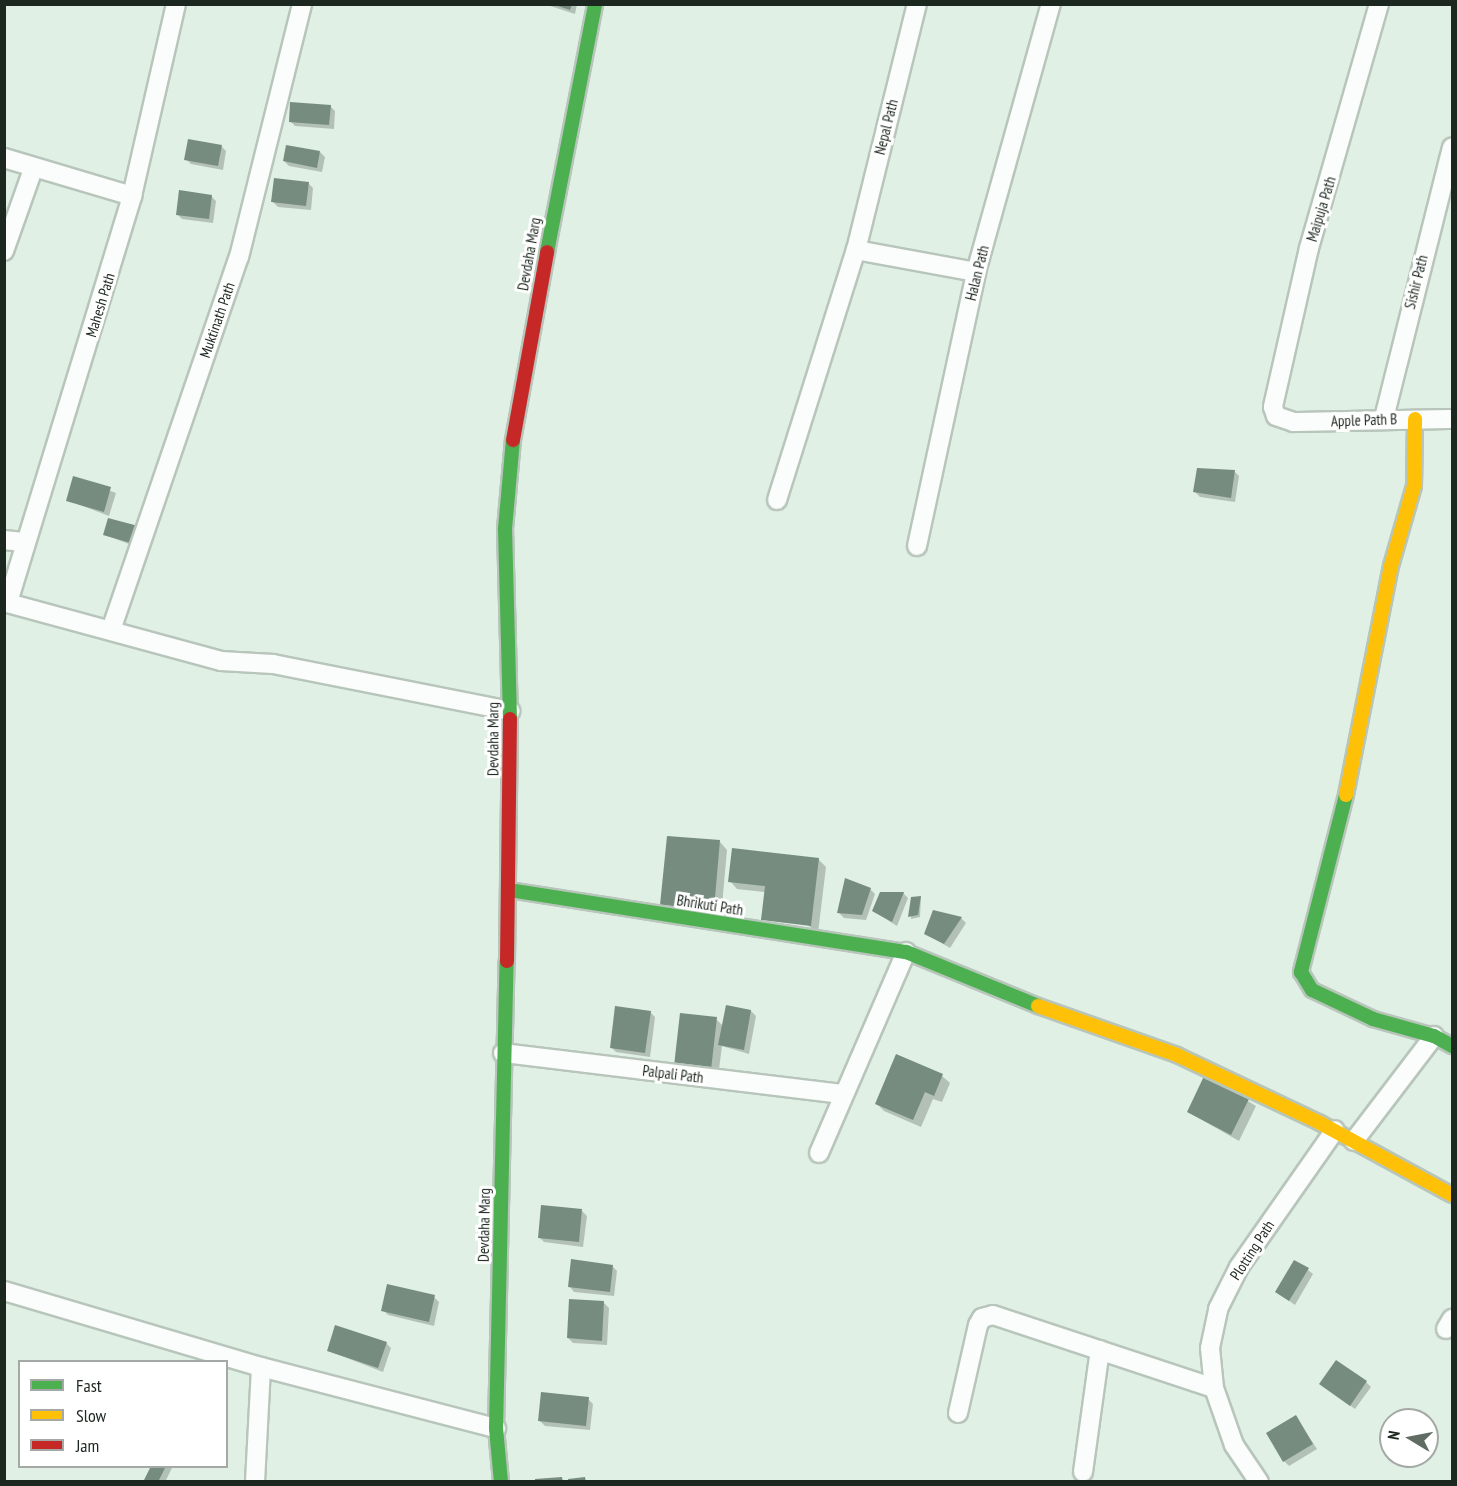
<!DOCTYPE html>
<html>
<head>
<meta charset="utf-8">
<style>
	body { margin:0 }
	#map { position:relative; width:1457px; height:1486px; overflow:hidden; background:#e0f0e4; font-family:"PT Sans Narrow",sans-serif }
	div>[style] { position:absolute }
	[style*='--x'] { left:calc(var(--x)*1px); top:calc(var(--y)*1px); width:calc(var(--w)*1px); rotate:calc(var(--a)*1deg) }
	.shadow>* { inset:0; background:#0003 }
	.building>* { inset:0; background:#768c7f }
	.roads { filter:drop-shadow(2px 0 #b8c5bb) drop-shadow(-2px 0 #b8c5bb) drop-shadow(0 2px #b8c5bb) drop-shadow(0 -2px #b8c5bb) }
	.street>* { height:18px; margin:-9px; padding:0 9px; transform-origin:9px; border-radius:9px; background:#fafdfb }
	.fast>* { height:14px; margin:-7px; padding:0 7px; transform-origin:7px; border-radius:7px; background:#4caf50 }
	.slow>* { height:14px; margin:-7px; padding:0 7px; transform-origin:7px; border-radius:7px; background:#ffc107 }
	.jam>* { height:14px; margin:-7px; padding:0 7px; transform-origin:7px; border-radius:7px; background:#c62828 }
	span { translate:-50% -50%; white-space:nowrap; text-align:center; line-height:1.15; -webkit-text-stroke:6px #fff; paint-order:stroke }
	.street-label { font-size:15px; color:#1c271f }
	.frame { position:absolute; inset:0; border:6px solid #1c271f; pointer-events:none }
	.legend { position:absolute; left:18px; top:1360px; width:210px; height:108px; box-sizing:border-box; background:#fff; border:2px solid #a4a9a5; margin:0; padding:8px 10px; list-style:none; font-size:18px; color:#1c271f }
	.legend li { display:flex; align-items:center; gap:12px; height:30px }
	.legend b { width:30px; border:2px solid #a4a9a5 }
	.north { position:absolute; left:1379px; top:1408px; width:60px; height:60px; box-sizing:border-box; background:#fff; border:2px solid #a4a9a5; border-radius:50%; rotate:280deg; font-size:16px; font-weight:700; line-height:24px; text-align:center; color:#1c271f }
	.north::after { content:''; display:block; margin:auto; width:21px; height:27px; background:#616d64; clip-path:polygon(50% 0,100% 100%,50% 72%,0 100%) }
</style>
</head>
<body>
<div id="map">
	<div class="shadow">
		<div style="clip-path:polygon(544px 4px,577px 4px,575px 14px)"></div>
		<div style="clip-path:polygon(330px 106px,335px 111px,334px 129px,295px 126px,290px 121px)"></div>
		<div style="clip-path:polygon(221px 146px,226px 151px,223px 170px,191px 164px,186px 159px)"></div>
		<div style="clip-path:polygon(320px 152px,325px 157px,322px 172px,289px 166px,284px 161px)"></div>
		<div style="clip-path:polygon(308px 183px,313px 188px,311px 210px,278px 207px,273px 202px)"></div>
		<div style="clip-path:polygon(211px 196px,216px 201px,213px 223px,182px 219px,177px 214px)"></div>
		<div style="clip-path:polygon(1234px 471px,1239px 476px,1235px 502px,1200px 497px,1195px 492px)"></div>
		<div style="clip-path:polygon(74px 478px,116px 493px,109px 516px,67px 500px)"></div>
		<div style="clip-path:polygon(141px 528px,142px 549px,105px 535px)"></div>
		<div style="clip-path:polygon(720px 842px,727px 850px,721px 917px,670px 912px)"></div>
		<div style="clip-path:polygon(818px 859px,826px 867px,818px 933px,765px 892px,737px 889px,730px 881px)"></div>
		<div style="clip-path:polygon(870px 889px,875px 894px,866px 920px,844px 918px,839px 913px)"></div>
		<div style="clip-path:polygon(903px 893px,908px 898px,897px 926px,873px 911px)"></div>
		<div style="clip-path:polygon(921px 897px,920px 917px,911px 919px,913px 899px)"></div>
		<div style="clip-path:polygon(961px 918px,966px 923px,950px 948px,926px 934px)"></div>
		<div style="clip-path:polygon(751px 1011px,756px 1016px,749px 1054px,722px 1046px,718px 1077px,684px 1074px,716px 1019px,723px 1026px)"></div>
		<div style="clip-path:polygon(650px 1012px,655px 1017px,650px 1057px,616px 1052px,611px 1047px)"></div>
		<div style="clip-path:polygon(942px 1076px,950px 1083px,942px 1102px,933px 1099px,921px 1127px,884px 1111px,876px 1103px)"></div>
		<div style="clip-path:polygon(1206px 1076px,1256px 1106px,1239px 1141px,1188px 1112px)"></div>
		<div style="clip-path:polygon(582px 1211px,587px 1216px,583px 1247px,544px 1242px,539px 1237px)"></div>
		<div style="clip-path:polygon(612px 1266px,617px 1271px,614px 1296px,574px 1292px,570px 1287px)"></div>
		<div style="clip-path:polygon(1308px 1270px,1313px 1274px,1295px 1305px,1277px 1292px)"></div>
		<div style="clip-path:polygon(434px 1297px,439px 1302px,434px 1326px,388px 1315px,383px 1310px)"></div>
		<div style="clip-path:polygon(604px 1303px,609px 1308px,607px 1345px,573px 1343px,568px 1338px)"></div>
		<div style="clip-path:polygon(386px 1343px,391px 1348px,383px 1372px,329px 1351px)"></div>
		<div style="clip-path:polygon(1366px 1382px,1371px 1387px,1355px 1409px,1321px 1384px)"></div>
		<div style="clip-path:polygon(588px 1399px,593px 1404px,590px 1430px,545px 1426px,540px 1421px)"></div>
		<div style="clip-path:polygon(1296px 1417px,1317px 1449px,1289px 1466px,1284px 1461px)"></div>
		<div style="clip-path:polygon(153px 1466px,173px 1466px,165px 1482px,145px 1482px)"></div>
	</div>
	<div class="building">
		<div style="clip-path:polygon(552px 4px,572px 4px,570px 10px)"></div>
		<div style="clip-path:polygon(290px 102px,331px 105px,329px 125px,289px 122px)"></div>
		<div style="clip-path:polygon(188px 139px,222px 145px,218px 166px,184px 160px)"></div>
		<div style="clip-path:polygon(286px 145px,320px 151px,317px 168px,283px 161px)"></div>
		<div style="clip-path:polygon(274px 178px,309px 182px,306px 206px,271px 202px)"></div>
		<div style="clip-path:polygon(179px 190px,212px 195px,209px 219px,176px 215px)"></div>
		<div style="clip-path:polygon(1197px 468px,1235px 470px,1231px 498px,1193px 492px)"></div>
		<div style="clip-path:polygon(73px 476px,111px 487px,104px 512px,66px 501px)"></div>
		<div style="clip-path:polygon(108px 518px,142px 527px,138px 545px,103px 535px)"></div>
		<div style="clip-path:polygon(667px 836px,720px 840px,714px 909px,660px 905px)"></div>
		<div style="clip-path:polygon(732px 848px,819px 858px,811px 926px,761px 920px,765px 886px,728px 882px)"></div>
		<div style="clip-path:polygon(845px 878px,871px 888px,862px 915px,837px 913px)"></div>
		<div style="clip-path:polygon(880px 892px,904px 892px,892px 922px,872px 911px)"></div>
		<div style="clip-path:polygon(921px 896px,918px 915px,908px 917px,911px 897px)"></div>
		<div style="clip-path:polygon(933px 910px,962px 917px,944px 944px,924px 934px)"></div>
		<div style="clip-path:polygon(726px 1005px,751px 1010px,744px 1050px,718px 1045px)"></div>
		<div style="clip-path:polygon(615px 1006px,651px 1011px,645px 1053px,610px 1048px)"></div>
		<div style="clip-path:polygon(680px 1013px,717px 1017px,711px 1070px,674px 1066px)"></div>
		<div style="clip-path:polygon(896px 1054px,943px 1074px,934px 1096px,925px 1092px,913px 1120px,875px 1104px)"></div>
		<div style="clip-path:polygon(1205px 1074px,1250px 1097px,1231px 1135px,1187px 1112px)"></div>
		<div style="clip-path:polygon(541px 1205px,582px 1209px,579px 1242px,538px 1238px)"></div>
		<div style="clip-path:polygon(571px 1259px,613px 1265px,610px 1292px,568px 1287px)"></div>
		<div style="clip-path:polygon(1294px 1260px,1309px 1268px,1289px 1301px,1275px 1292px)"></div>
		<div style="clip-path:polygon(387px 1284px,435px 1295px,429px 1322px,381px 1311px)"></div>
		<div style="clip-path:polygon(569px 1299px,604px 1301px,602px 1341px,567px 1338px)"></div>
		<div style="clip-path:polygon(335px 1325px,387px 1342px,378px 1368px,327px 1351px)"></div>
		<div style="clip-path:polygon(1336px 1360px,1367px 1381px,1350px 1406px,1319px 1384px)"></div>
		<div style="clip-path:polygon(541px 1392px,589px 1397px,586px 1426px,538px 1421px)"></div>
		<div style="clip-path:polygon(1296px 1415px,1313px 1444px,1283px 1462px,1266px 1433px)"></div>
		<div style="clip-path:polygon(151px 1466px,166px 1466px,158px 1482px,143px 1482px)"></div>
		<div style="clip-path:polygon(562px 1477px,563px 1482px,535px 1482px,535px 1479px)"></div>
		<div style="clip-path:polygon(585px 1477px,586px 1482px,568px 1482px,568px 1479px)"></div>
	</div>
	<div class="roads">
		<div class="street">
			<div style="--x:1379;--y:4;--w:254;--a:106"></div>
			<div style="--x:1309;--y:248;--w:163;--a:102.8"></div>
			<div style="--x:1273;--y:407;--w:9;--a:72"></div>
			<div style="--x:1276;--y:416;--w:18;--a:19"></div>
			<div style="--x:1293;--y:422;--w:159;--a:-1.1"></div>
			<div style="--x:4;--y:158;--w:134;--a:16.5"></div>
			<div style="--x:856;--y:250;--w:253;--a:-76.1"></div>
			<div style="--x:4;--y:251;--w:87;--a:-70.5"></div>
			<div style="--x:1384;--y:418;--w:279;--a:-75.9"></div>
			<div style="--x:777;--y:500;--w:262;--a:-72.5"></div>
			<div style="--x:856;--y:250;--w:122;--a:10.4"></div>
			<div style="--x:4;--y:540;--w:20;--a:6"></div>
			<div style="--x:917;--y:546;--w:280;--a:-77.8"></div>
			<div style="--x:976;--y:272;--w:278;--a:-74.4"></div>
			<div style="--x:4;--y:602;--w:225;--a:15.2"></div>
			<div style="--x:221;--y:661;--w:52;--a:3.3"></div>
			<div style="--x:273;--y:664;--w:242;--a:11.2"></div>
			<div style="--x:8;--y:602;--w:425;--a:-73"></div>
			<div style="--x:132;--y:196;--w:197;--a:-77.1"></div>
			<div style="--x:111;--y:630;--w:394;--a:-71.1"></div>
			<div style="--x:239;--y:257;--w:261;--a:-76"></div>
			<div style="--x:503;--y:1053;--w:341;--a:6.9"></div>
			<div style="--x:1354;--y:1141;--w:132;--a:-52.7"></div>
			<div style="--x:819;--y:1153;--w:219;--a:-66.6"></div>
			<div style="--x:4;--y:1291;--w:268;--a:16.5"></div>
			<div style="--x:261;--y:1367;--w:243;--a:14.6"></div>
			<div style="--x:1446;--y:1329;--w:12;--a:-59"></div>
			<div style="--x:958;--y:1413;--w:90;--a:-77.2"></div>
			<div style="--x:978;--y:1325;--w:8;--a:-60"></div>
			<div style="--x:982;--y:1318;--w:11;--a:-15"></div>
			<div style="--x:993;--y:1315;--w:233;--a:18.3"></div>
			<div style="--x:1083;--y:1472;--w:123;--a:-82.1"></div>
			<div style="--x:255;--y:1482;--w:115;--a:-87"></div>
			<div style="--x:1259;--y:1482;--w:45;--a:-124"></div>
			<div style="--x:1234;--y:1445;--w:60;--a:-109.3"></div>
			<div style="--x:1214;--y:1388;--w:40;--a:-95.7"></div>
			<div style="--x:1210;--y:1348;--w:40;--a:-78"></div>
			<div style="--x:1218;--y:1309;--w:47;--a:-63.4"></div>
			<div style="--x:1239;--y:1267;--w:167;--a:-55"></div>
		</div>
		<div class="fast">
			<div style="--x:547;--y:252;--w:253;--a:-79"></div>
			<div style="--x:510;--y:719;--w:190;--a:-91.5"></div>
			<div style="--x:505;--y:529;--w:89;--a:-84.9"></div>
			<div style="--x:1346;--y:795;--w:183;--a:104.3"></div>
			<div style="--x:1301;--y:972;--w:21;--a:59"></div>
			<div style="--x:1312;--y:990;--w:68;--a:25.4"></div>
			<div style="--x:1373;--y:1019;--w:63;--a:15.6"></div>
			<div style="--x:1434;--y:1036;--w:21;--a:29"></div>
			<div style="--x:509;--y:890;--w:402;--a:8.9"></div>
			<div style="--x:906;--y:952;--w:143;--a:22.2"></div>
			<div style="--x:501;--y:1482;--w:54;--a:-95.3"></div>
			<div style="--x:496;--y:1428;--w:467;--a:-88.7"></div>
		</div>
		<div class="slow">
			<div style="--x:1346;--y:795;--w:233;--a:-78.9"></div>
			<div style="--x:1391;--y:566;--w:83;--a:-74"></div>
			<div style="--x:1414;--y:486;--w:67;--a:-89.1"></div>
			<div style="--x:1038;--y:1006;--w:147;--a:19.4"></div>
			<div style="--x:1177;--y:1055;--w:158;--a:25.4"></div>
			<div style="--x:1320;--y:1123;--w:150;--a:28.6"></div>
		</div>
		<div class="jam">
			<div style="--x:513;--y:440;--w:191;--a:-79.7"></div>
			<div style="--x:507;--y:961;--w:242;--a:-89.3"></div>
		</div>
	</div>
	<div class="street-label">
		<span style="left:886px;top:127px;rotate:-76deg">Nepal Path</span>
		<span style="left:1321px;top:209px;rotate:-73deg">Maipuja Path</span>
		<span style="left:529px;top:254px;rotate:-80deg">Devdaha Marg</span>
		<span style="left:977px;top:273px;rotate:-76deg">Halan Path</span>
		<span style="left:1416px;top:282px;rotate:-76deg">Sishir Path</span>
		<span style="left:100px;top:305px;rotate:-73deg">Mahesh Path</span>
		<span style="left:217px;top:320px;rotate:-71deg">Muktinath Path</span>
		<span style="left:1364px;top:420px;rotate:-2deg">Apple Path B</span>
		<span style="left:493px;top:739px;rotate:-90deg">Devdaha Marg</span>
		<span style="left:710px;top:905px;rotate:9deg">Bhrikuti Path</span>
		<span style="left:673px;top:1074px;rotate:7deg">Palpali Path</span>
		<span style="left:484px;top:1225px;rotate:-89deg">Devdaha Marg</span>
		<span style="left:1252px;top:1250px;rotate:-57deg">Plotting Path</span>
	</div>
	<div class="frame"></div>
	<ul class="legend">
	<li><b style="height:8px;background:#4caf50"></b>Fast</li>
	<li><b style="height:8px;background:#ffc107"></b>Slow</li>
	<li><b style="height:8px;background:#c62828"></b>Jam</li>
	</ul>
	<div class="north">N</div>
</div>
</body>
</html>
